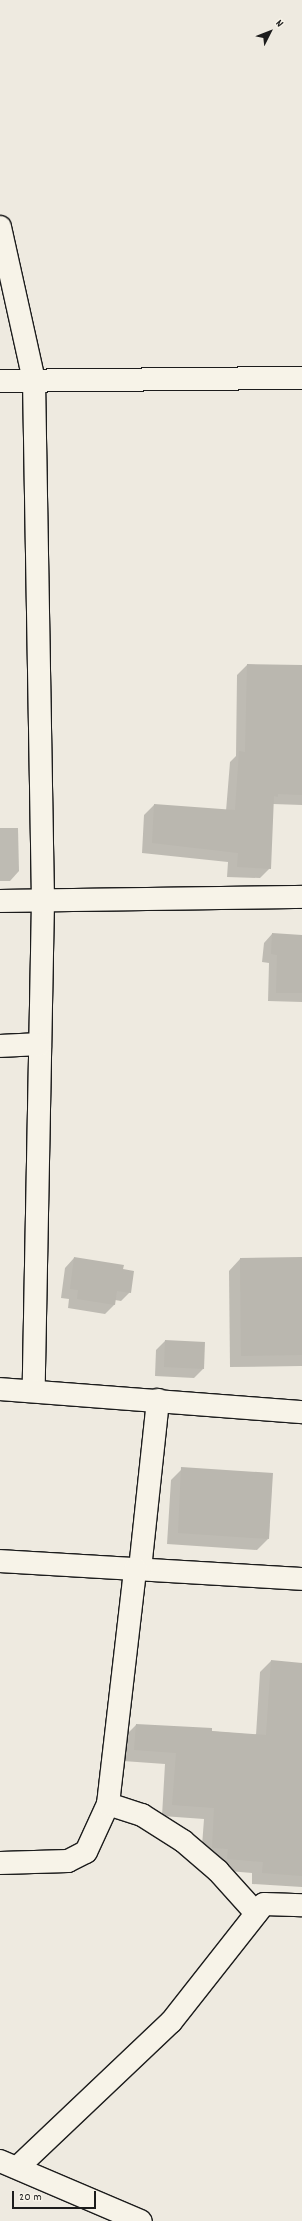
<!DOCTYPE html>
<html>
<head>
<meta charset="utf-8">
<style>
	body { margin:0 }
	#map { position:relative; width:302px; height:2221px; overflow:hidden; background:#eeeae0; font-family:Dekko,sans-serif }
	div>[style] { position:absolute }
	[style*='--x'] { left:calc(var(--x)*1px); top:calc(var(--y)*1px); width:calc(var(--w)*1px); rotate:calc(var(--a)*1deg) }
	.shadow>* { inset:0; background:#0003 }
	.building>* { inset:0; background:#bab7af }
	.roads { filter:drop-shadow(1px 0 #1c1c1c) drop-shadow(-1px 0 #1c1c1c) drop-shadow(0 1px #1c1c1c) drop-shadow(0 -1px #1c1c1c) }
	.minor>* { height:22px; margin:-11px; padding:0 11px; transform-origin:11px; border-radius:11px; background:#f7f3e8 }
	span { translate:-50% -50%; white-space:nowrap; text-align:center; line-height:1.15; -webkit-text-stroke:3.5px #f7f3e8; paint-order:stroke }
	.north { position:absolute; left:250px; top:12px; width:40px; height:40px; -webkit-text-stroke:3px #f7f3e8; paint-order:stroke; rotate:48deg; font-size:11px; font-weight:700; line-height:16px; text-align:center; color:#1c1c1c }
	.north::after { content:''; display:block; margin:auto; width:14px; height:18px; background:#1c1c1c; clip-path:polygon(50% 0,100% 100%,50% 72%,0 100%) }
	.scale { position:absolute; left:12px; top:2191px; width:84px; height:18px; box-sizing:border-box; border:2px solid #1c1c1c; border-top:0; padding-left:5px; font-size:12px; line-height:14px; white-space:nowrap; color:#1c1c1c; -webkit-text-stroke:3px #f7f3e8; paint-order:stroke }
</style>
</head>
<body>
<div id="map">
	<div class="shadow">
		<div style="clip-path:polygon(247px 665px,302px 666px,302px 805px,273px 804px,270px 868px,260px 878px,227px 877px,228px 862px,142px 853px,144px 815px,154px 805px,226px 811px,230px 762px,236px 756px,237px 675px)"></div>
		<div style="clip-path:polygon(0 828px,18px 828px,19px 871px,10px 881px,0 881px)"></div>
		<div style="clip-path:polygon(272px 934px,302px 936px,302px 1002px,268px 1001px,269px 963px,262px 962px,264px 943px)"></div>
		<div style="clip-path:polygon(74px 1258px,122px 1270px,130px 1292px,121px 1301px,115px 1300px,114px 1305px,105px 1314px,68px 1308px,69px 1299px,61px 1298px,65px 1268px)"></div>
		<div style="clip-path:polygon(302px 1258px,302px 1366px,230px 1367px,229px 1271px,240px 1259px)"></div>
		<div style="clip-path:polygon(165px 1341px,203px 1369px,194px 1378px,155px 1376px,156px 1350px)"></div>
		<div style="clip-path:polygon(182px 1469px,268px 1539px,257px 1550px,167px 1544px,171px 1480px)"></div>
		<div style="clip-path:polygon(271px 1661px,302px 1664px,302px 1887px,252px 1884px,252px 1873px,217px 1870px,201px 1859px,204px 1819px,162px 1816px,165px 1764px,123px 1761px,125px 1736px,136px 1725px,256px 1735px,260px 1672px)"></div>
	</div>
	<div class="building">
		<div style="clip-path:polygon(247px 664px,302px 665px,302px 795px,278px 794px,278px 797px,274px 796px,271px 869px,237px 867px,238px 853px,152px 843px,154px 804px,235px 810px,239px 751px,245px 752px)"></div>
		<div style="clip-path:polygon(272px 933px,302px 935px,302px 993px,276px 993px,277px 955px,271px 954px)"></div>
		<div style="clip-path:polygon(74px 1257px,124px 1265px,123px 1269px,134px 1271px,131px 1293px,117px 1291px,115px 1305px,77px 1299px,78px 1290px,70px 1289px)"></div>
		<div style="clip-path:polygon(302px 1257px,302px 1355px,241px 1356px,240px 1258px)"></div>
		<div style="clip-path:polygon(165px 1340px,205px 1342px,204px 1369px,164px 1367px)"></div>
		<div style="clip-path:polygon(181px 1467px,273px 1473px,269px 1539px,178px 1533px)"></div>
		<div style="clip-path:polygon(271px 1660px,302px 1663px,302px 1876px,262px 1873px,263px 1862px,227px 1859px,228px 1849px,212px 1848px,214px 1808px,172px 1805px,176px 1753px,134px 1750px,136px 1724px,212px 1728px,212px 1731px,266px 1735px)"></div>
	</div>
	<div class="roads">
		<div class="minor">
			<div style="--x:0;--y:227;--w:157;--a:77.5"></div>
			<div style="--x:34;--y:380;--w:521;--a:89.01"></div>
			<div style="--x:43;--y:901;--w:489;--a:91.1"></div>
			<div style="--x:0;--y:381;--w:302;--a:-0.6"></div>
			<div style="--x:0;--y:901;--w:302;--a:-0.8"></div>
			<div style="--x:0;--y:1046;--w:40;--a:-2.9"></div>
			<div style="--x:0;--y:1389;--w:303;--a:4.4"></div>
			<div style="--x:0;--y:1561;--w:303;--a:3.4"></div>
			<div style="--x:140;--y:1569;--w:170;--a:-83.9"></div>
			<div style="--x:108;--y:1804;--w:36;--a:18"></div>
			<div style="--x:142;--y:1815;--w:49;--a:32.4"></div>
			<div style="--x:183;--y:1841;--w:46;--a:40.6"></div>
			<div style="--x:218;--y:1871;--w:57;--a:47.9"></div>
			<div style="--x:0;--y:1863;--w:68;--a:-1.7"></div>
			<div style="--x:68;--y:1861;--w:20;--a:-27"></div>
			<div style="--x:86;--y:1852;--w:53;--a:-65.4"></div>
			<div style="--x:108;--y:1804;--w:237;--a:-83.4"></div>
			<div style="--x:0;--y:2161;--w:153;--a:23.1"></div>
			<div style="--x:18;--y:2167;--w:211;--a:-43.5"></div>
			<div style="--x:171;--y:2022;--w:150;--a:-51.8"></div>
			<div style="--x:264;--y:1904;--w:38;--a:2"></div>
		</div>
	</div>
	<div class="north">N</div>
	<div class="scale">20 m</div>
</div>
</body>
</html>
